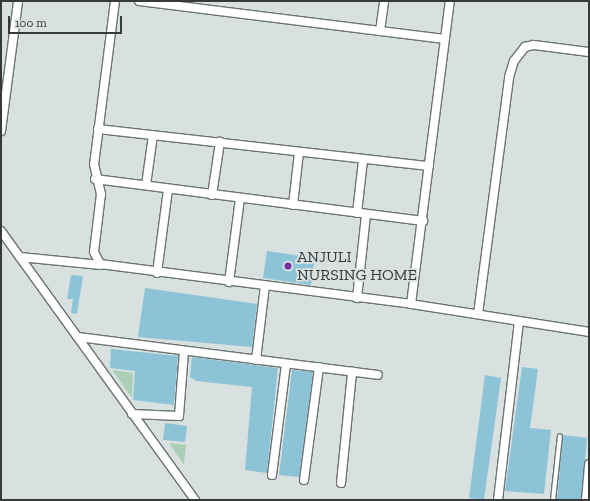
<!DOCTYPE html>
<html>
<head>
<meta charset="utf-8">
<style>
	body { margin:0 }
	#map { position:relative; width:590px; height:501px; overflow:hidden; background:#d8e0e0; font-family:"Zilla Slab",serif }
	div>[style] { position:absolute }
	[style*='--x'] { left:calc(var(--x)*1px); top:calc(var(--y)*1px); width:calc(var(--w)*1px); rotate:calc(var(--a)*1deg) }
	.green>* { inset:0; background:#abcfb6 }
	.building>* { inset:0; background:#8dc3d6 }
	.roads { filter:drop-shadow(1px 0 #6c7373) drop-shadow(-1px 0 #6c7373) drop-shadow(0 1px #6c7373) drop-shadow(0 -1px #6c7373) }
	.lane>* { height:4px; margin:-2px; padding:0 2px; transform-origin:2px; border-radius:2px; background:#fff }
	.street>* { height:8px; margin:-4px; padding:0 4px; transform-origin:4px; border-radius:4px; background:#fff }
	.dots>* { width:11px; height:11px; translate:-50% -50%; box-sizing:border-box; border:2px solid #d8e0e0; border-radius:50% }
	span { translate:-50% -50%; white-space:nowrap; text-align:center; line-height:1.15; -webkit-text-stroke:3.5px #d8e0e0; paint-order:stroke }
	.poi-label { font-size:16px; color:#373a3a }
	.left { translate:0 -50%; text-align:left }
	.frame { position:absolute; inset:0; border:2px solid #373a3a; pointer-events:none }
	.scale { position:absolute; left:8px; top:16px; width:114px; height:18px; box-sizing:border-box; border:2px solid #373a3a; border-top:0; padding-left:5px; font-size:12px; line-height:14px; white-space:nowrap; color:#373a3a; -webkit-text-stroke:3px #d8e0e0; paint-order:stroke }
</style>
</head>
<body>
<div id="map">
	<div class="green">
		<div style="clip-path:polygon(112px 370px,133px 373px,132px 399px,132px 398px)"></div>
		<div style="clip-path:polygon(169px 443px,186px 445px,184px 465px)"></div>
	</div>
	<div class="building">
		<div style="clip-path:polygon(267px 251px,315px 258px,311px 285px,263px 278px)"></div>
		<div style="clip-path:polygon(71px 275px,83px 276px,77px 314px,71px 313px,73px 299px,67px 299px)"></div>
		<div style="clip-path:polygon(145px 288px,257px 304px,252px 347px,138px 337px)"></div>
		<div style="clip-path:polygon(111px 349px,178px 356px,174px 405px,133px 400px,135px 371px,110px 368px)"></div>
		<div style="clip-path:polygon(192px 357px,278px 368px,267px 473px,245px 470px,252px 387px,196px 381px,190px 377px)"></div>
		<div style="clip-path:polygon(522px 367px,538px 369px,530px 428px,551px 430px,544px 494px,505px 491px)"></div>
		<div style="clip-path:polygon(292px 370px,313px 372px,299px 477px,279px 475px)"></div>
		<div style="clip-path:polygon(485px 375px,501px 378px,484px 500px,469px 498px)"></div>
		<div style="clip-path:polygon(165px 423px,187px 426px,185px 442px,163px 440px)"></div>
		<div style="clip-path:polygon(563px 435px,587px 438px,581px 500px,557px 500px)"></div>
	</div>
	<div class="roads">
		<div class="lane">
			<div style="--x:553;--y:500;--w:64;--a:-83.8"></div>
		</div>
		<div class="street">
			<div style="--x:115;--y:1;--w:164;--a:97.3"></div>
			<div style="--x:94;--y:164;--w:31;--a:77"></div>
			<div style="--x:101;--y:194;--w:58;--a:96.9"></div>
			<div style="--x:94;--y:252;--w:13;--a:63"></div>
			<div style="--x:100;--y:264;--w:314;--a:7.3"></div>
			<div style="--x:411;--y:304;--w:180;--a:8.9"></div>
			<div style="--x:139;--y:1;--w:308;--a:7.1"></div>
			<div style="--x:380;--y:31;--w:30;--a:-82"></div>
			<div style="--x:98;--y:129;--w:333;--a:6.4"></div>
			<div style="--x:1;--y:131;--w:131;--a:-82.5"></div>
			<div style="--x:95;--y:179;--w:331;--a:7.3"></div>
			<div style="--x:146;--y:185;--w:50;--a:-82"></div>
			<div style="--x:212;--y:195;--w:54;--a:-81.4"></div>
			<div style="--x:293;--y:205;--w:53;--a:-83.5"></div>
			<div style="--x:357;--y:213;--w:53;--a:-83.5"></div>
			<div style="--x:1;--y:231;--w:332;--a:54.2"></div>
			<div style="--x:20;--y:257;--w:81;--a:5.6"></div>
			<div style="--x:157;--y:273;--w:85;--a:-82.5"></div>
			<div style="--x:229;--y:282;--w:85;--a:-82.5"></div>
			<div style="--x:357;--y:298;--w:83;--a:-83.8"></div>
			<div style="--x:411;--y:304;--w:305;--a:-82.7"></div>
			<div style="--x:478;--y:314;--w:239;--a:-82.5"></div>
			<div style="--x:509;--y:77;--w:17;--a:-73"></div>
			<div style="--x:514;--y:61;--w:18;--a:-52"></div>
			<div style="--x:525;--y:47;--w:9;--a:-13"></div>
			<div style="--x:534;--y:45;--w:55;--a:7.3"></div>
			<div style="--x:78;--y:337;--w:302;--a:7.2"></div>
			<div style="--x:256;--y:360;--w:75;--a:-83.1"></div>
			<div style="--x:132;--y:414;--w:47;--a:2.4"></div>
			<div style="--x:179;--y:416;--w:65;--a:-85.6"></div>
			<div style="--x:272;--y:475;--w:112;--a:-82.8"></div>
			<div style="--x:304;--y:480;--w:114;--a:-82.4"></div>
			<div style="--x:341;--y:483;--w:112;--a:-84.3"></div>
			<div style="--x:498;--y:500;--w:180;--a:-83.3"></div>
			<div style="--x:586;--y:500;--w:36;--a:-85"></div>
		</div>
	</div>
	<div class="dots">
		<div style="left:288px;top:266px;background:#782fa2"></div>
	</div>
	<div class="poi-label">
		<span class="left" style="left:297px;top:266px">ANJULI<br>NURSING HOME</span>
	</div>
	<div class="frame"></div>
	<div class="scale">100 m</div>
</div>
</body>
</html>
